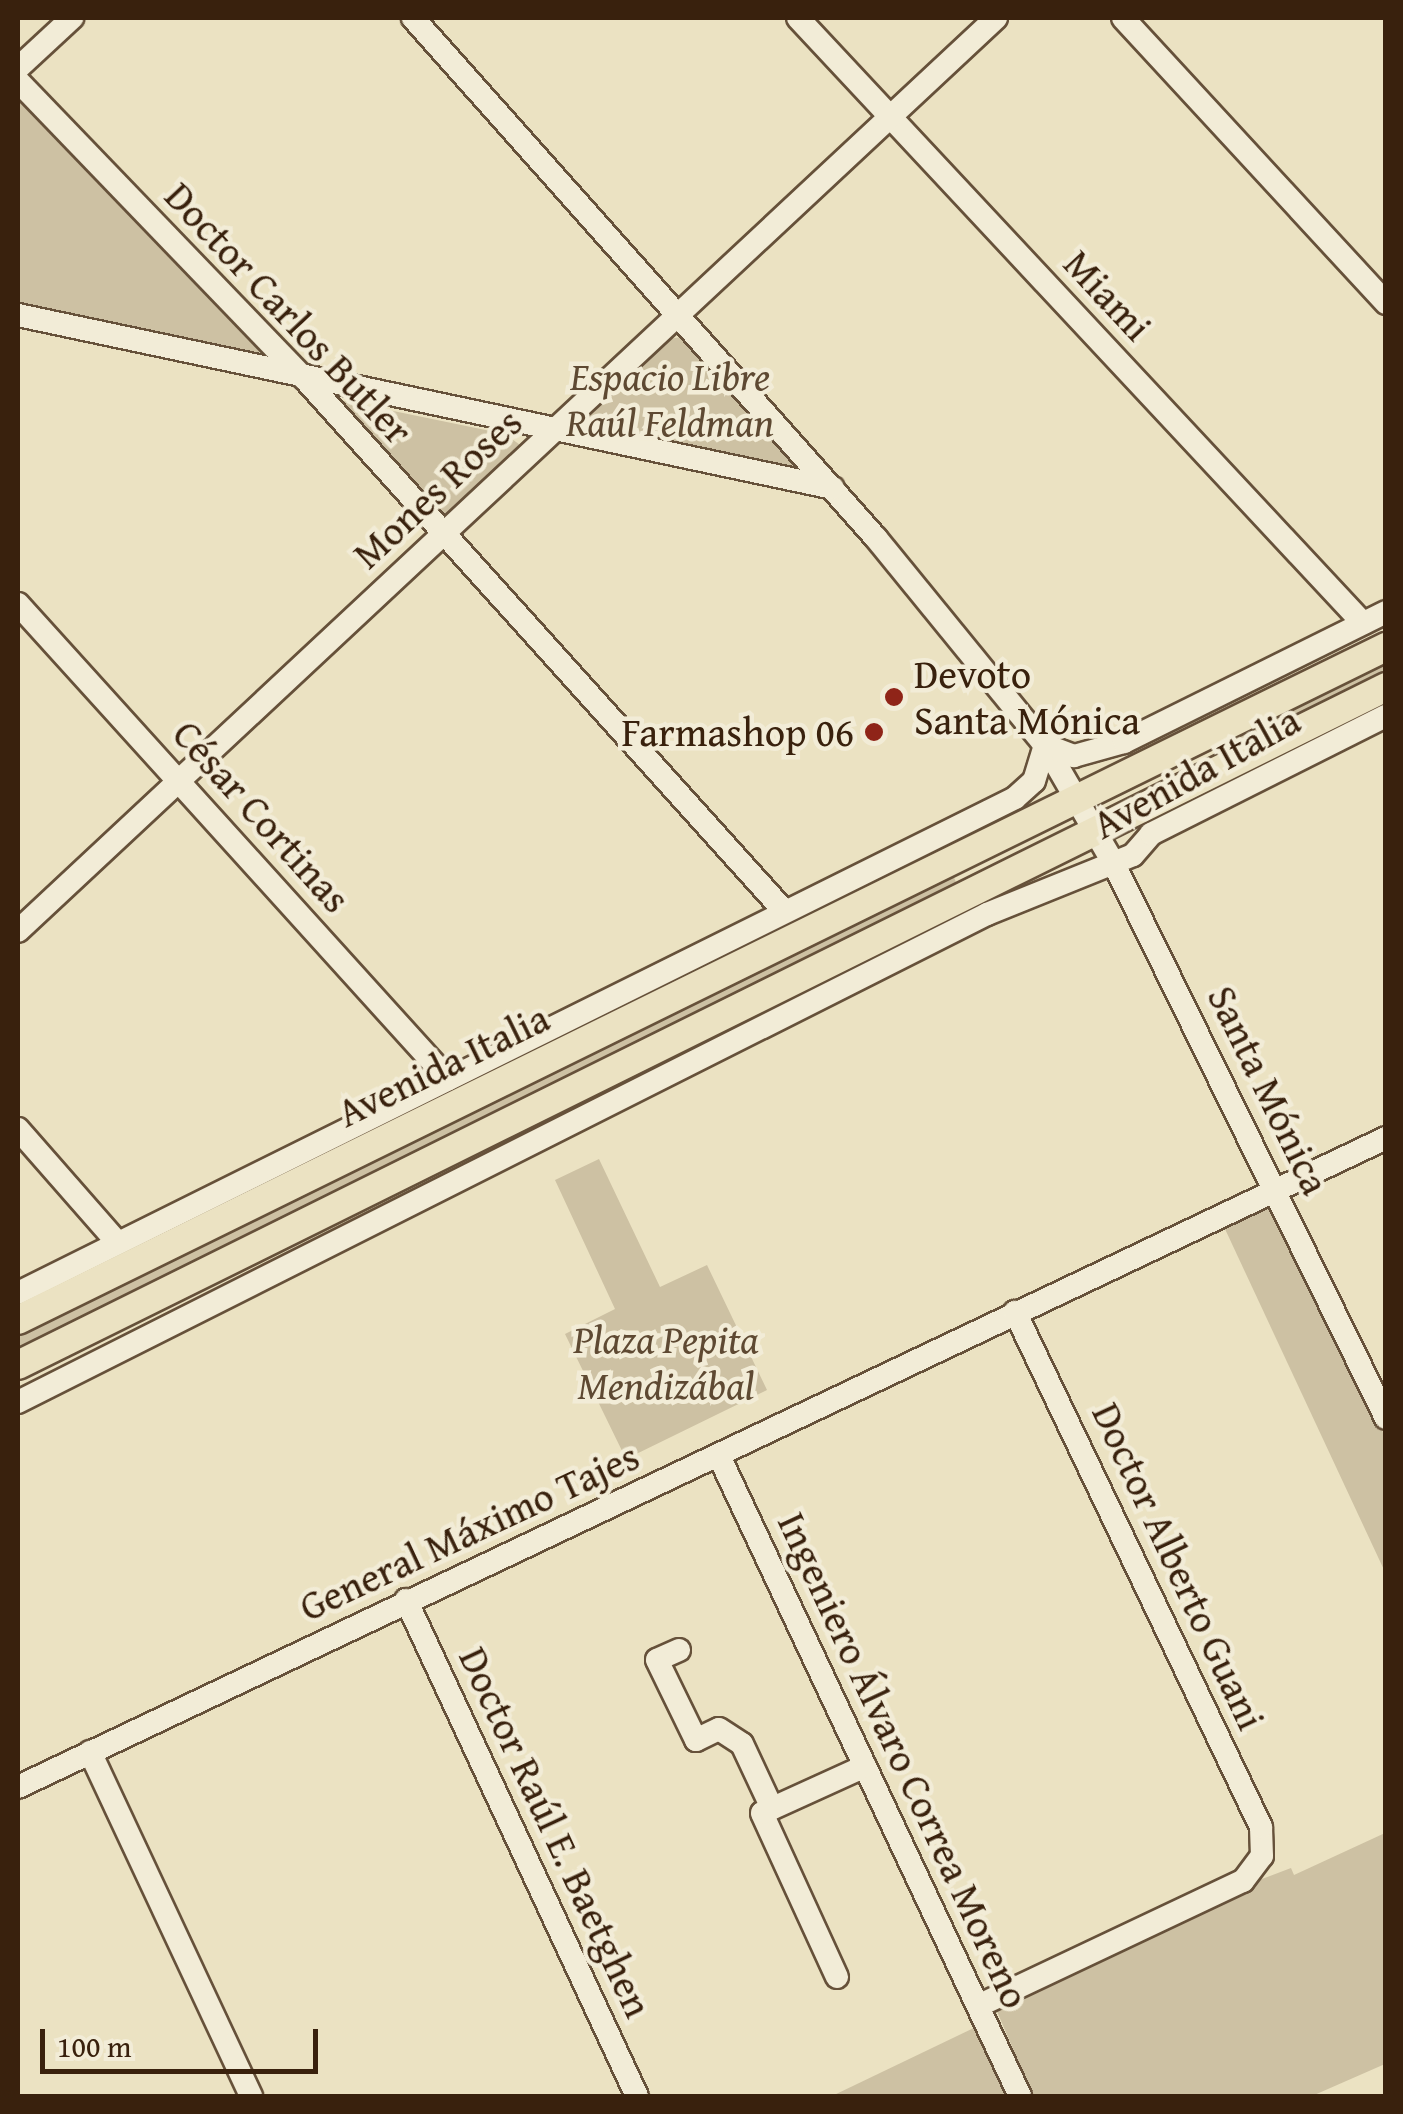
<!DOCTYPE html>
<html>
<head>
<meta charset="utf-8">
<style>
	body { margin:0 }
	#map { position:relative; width:1403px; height:2114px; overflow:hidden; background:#ebe2c2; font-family:"Gentium Book Plus",serif }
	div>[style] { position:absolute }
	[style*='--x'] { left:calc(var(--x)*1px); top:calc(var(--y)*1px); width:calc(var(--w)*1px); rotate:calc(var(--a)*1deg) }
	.green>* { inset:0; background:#cdc1a3 }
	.roads { filter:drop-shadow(2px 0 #66513a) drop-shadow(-2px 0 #66513a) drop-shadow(0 2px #66513a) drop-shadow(0 -2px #66513a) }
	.minor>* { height:22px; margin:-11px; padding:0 11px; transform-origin:11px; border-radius:11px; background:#f2ecd7 }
	.major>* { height:28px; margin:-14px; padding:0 14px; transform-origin:14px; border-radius:14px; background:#ebe2c2 }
	.dots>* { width:28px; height:28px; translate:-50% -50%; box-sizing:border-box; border:5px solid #f2ecd7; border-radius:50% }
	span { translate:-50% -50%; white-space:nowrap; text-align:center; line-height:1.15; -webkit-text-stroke:9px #f2ecd7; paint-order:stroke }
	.street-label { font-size:40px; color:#39210d }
	.park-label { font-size:40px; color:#5e4932; font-style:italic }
	.poi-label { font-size:40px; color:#39210d }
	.left { translate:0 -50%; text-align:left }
	.right { translate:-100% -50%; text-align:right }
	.frame { position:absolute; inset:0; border:20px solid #39210d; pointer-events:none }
	.scale { position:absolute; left:40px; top:2029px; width:278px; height:45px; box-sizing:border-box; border:5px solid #39210d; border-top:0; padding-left:12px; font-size:30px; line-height:35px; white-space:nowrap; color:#39210d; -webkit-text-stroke:8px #f2ecd7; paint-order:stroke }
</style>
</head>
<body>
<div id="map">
	<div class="green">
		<div style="clip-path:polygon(18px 93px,256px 345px,260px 355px,18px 310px)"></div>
		<div style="clip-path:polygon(681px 337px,687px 341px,808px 472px,580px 427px,663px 340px)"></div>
		<div style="clip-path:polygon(335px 399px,505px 434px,523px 447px,452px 514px,440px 513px)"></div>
		<div style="clip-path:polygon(1385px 660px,1385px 679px,1228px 753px,1223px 749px,1226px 739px)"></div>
		<div style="clip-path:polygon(953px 875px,958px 887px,18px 1353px,18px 1335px)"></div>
		<div style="clip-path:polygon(599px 1159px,660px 1287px,707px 1265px,767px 1390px,626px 1459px,565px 1334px,615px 1309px,555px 1180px)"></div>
		<div style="clip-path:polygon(1276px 1205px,1385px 1437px,1385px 1572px,1225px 1229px)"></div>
		<div style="clip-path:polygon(1385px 1833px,1385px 2064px,1312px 2096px,1033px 2096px,996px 2009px,1243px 1886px,1291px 1868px,1294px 1875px)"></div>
		<div style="clip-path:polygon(980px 2025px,1014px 2096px,832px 2096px)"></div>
	</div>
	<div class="roads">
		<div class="minor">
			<div style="--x:413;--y:18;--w:696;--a:48.32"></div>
			<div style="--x:876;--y:538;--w:267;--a:50.8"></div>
			<div style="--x:1045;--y:745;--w:138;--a:59.9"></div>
			<div style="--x:1114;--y:864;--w:617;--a:63.85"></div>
			<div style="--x:798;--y:18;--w:828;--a:46.96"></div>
			<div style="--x:1123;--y:18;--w:388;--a:47.3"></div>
			<div style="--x:18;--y:68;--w:74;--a:-42.8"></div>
			<div style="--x:18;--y:81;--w:412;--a:46.1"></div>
			<div style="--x:304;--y:378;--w:717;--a:47.99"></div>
			<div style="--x:18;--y:315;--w:833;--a:11.98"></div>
			<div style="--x:18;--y:604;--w:641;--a:47.85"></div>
			<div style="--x:1045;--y:745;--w:31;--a:21"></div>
			<div style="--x:1074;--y:756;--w:52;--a:-15.6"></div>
			<div style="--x:1124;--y:742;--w:292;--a:-26.4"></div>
			<div style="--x:18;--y:931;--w:1338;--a:-43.03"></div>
			<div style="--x:18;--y:1129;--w:150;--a:48.8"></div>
			<div style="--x:18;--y:1293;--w:1113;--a:-26.4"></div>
			<div style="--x:1015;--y:798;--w:25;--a:-42"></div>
			<div style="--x:1034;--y:781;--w:38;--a:-73"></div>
			<div style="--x:18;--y:1402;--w:1085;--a:-26.73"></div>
			<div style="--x:987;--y:914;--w:157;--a:-22"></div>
			<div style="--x:1133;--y:855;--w:28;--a:-49"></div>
			<div style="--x:1151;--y:834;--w:263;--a:-26.7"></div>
			<div style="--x:719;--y:1456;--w:707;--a:64.81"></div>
			<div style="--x:406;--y:1600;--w:547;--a:65.03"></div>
			<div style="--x:679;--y:1650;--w:24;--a:156"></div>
			<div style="--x:657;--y:1660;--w:89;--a:64"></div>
			<div style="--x:696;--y:1740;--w:25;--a:-26"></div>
			<div style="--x:719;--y:1729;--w:27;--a:33"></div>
			<div style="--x:742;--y:1744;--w:71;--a:64.9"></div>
			<div style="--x:90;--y:1752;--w:380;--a:64.9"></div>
			<div style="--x:18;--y:1787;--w:1514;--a:-25.38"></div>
			<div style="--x:837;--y:1977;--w:180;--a:-114.6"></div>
			<div style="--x:762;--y:1813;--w:113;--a:-24.5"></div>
			<div style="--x:978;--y:2006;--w:293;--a:-25.3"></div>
			<div style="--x:1243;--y:1881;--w:31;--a:-53"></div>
			<div style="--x:1262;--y:1856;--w:29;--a:-92"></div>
			<div style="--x:1261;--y:1827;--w:571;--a:-115.53"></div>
		</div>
		<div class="major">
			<div style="--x:18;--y:1320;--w:1525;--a:-26.2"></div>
			<div style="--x:18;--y:1365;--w:1527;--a:-26.36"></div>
		</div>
	</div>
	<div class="dots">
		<div style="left:894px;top:697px;background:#8f2418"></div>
		<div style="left:874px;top:732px;background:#8f2418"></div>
	</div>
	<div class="street-label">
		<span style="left:1108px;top:295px;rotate:47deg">Miami</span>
		<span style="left:289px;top:313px;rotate:47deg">Doctor Carlos Butler</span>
		<span style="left:437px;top:488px;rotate:-43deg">Mones Roses</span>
		<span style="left:1196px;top:772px;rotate:-29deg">Avenida Italia</span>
		<span style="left:262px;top:816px;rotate:48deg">César Cortinas</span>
		<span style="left:443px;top:1065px;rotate:-26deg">Avenida Italia</span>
		<span style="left:1269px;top:1090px;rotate:64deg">Santa Mónica</span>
		<span style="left:469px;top:1531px;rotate:-25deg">General Máximo Tajes</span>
		<span style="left:1179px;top:1566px;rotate:65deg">Doctor Alberto Guani</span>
		<span style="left:904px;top:1760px;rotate:65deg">Ingeniero Álvaro Correa Moreno</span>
		<span style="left:556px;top:1832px;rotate:65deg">Doctor Raúl E. Baetghen</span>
	</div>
	<div class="park-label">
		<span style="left:670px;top:399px">Espacio Libre<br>Raúl Feldman</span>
		<span style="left:666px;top:1362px">Plaza Pepita<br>Mendizábal</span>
	</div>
	<div class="poi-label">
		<span class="left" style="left:914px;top:697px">Devoto<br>Santa Mónica</span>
		<span class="right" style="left:854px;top:732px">Farmashop 06</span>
	</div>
	<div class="frame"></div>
	<div class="scale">100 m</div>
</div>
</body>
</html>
